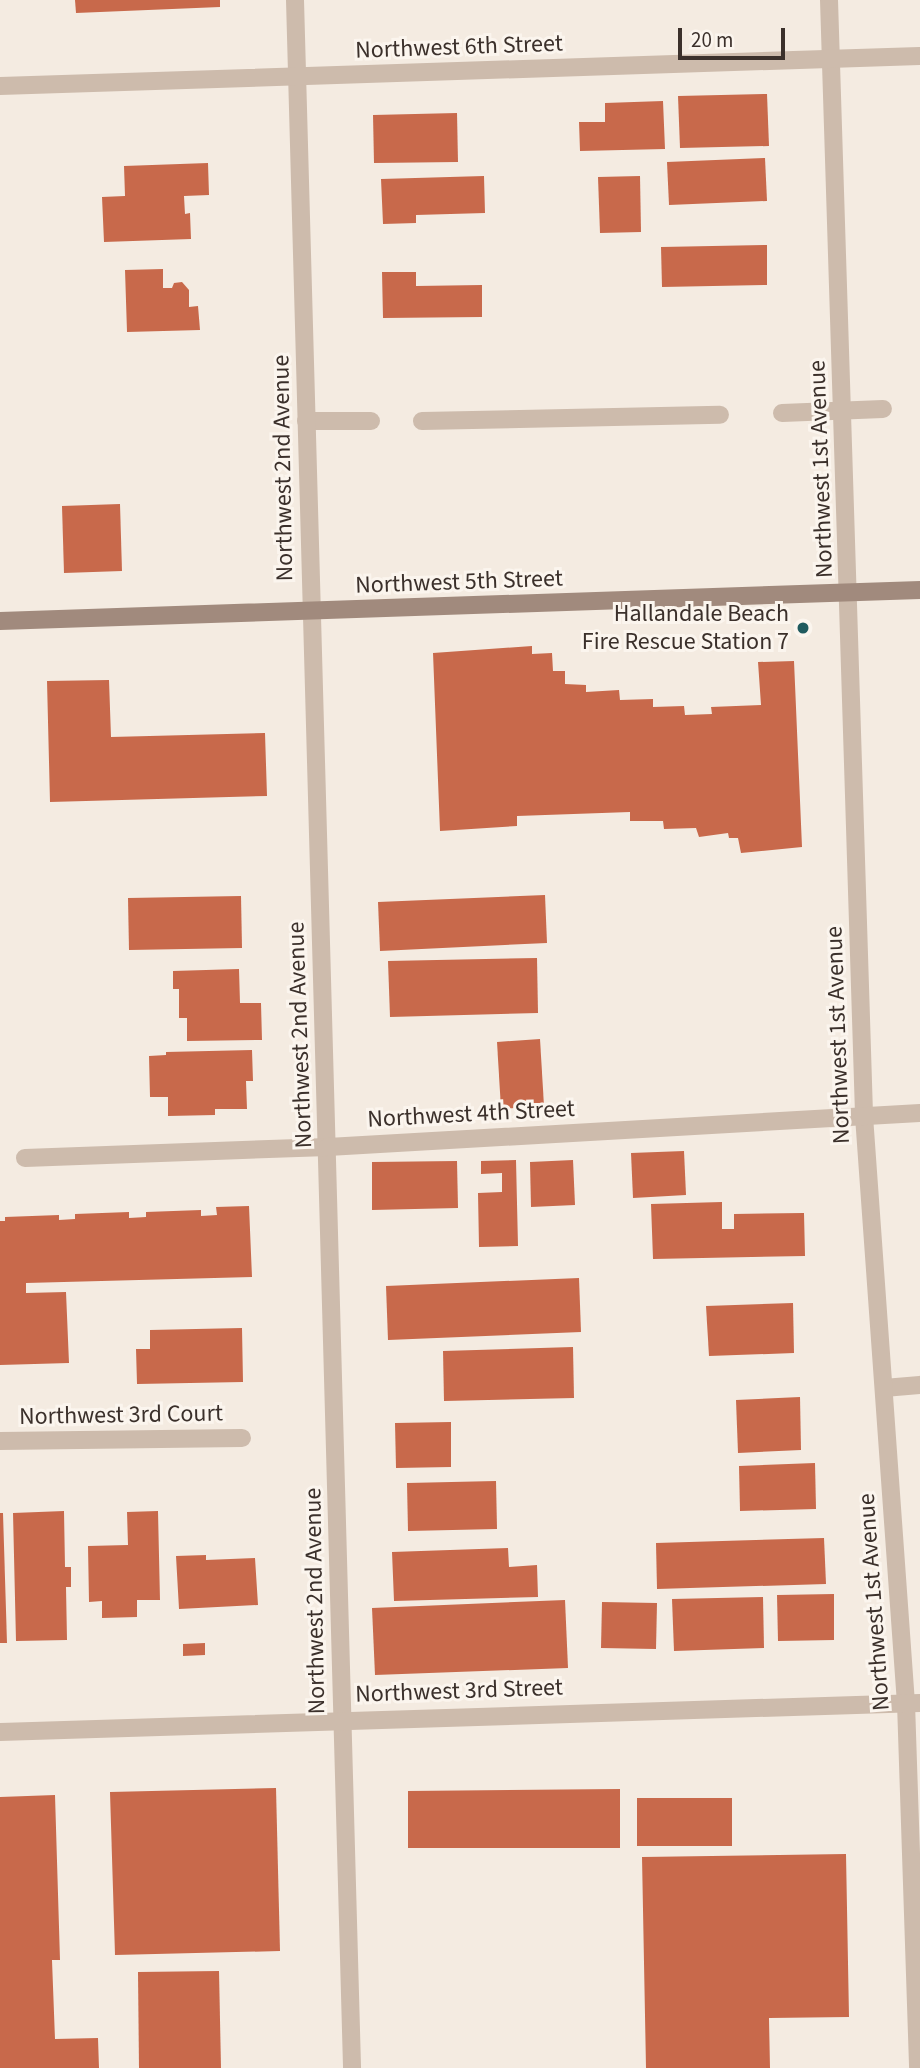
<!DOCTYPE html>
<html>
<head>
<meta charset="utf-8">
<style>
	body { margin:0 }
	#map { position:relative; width:920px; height:2068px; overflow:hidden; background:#f4ebe1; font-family:"Source Sans 3",sans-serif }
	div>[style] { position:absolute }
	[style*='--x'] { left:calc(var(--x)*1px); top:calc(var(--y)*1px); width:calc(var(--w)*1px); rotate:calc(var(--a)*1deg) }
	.building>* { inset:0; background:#c8694b }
	.lane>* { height:18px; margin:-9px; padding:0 9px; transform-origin:9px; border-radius:9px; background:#cdbbac }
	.street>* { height:18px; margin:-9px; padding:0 9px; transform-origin:9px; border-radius:9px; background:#cdbbac }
	.secondary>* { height:18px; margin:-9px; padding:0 9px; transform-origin:9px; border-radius:9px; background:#a18a7d }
	.dots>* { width:19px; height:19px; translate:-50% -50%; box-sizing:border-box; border:4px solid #fbf5ee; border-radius:50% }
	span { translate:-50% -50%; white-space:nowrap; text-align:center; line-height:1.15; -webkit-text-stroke:6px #fbf5ee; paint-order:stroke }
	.street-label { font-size:24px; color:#3b302b }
	.poi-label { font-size:24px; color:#3b302b }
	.right { translate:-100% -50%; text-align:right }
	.scale { position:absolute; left:678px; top:28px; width:107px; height:32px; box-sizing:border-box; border:4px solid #3b302b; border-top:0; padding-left:9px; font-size:21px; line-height:24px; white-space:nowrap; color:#3b302b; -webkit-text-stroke:5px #fbf5ee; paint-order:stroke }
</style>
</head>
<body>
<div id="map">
	<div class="building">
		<div style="clip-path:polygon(75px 0,220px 0,220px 7px,76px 13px)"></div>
		<div style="clip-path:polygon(767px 94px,769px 146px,680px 148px,678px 96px)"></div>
		<div style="clip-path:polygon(663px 101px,665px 149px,580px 151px,579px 122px,605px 122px,605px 103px)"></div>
		<div style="clip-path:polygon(457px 113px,458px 162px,374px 163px,373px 115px)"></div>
		<div style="clip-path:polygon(765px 158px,767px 201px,669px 205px,667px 162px)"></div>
		<div style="clip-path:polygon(208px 163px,209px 195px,184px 196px,185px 214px,190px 213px,191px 239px,104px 242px,102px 197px,125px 196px,124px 166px)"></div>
		<div style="clip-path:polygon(484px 176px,485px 213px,416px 215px,416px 223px,383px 224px,381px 179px)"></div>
		<div style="clip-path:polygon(640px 176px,641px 232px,600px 233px,598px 177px)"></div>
		<div style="clip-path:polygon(767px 245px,767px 285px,662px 287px,661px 247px)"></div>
		<div style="clip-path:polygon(163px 269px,163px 288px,172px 288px,174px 283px,182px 282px,189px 290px,189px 307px,198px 306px,200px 330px,127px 332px,125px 270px)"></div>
		<div style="clip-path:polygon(382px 272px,416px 272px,416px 286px,482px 285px,482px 317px,383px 318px)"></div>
		<div style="clip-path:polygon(120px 504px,122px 571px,64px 573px,62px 506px)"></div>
		<div style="clip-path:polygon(532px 646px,532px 654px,552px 653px,553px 671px,565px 671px,565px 684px,586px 685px,586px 692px,619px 690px,620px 700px,653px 699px,653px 707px,684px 706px,685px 715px,712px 714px,711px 707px,761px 705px,758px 662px,794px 661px,802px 847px,741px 853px,738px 838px,729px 838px,728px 833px,699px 837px,696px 828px,664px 829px,663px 821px,630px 821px,630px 812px,517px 816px,517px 826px,440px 831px,433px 653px)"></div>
		<div style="clip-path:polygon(109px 680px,111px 737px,265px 733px,267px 796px,50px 802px,47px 681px)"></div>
		<div style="clip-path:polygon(545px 895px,547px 943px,380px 951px,378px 902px)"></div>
		<div style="clip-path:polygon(241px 896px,242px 948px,129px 950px,128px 898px)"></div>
		<div style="clip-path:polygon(537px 958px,538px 1013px,390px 1017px,388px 961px)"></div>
		<div style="clip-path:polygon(239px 969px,240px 1003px,261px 1003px,262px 1040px,187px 1041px,187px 1018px,179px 1018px,179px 989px,173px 989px,173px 971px)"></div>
		<div style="clip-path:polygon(540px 1039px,544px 1106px,501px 1109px,497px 1042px)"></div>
		<div style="clip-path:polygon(252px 1050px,253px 1081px,246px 1081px,247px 1109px,215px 1109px,215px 1115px,168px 1116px,168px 1097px,150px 1097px,149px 1056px,166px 1055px,166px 1052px)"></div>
		<div style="clip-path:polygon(684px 1151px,686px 1195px,633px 1198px,631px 1153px)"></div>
		<div style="clip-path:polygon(516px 1160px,518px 1246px,479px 1247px,478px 1193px,502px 1192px,502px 1173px,481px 1174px,481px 1161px)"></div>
		<div style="clip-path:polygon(573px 1160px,575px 1205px,531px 1207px,530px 1162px)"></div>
		<div style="clip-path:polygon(457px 1161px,458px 1208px,372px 1210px,372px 1162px)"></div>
		<div style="clip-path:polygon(722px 1202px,722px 1229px,734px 1229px,734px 1214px,804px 1213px,805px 1256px,653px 1259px,651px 1204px)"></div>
		<div style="clip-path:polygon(249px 1206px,252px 1277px,26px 1283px,26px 1293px,66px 1292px,69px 1363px,0 1365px,0 1221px,5px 1221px,5px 1217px,59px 1215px,59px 1220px,75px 1219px,75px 1214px,129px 1212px,129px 1218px,146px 1217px,146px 1212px,201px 1210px,201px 1216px,217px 1215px,216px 1207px)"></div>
		<div style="clip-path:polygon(579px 1278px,581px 1332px,388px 1340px,386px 1286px)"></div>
		<div style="clip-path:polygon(793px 1303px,794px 1353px,709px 1356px,706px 1306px)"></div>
		<div style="clip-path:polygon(242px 1328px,243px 1382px,137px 1384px,136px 1349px,150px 1349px,150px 1330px)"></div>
		<div style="clip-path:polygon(573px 1347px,574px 1398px,444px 1401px,443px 1351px)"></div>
		<div style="clip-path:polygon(800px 1397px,801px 1450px,738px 1453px,736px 1400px)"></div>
		<div style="clip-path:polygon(451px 1422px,451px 1467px,396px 1468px,395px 1423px)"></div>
		<div style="clip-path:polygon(815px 1463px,816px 1509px,740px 1511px,739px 1466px)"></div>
		<div style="clip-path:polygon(496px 1481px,497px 1529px,408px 1531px,407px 1483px)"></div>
		<div style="clip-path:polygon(64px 1511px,65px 1567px,71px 1567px,71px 1587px,66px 1587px,67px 1640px,16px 1641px,13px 1513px)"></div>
		<div style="clip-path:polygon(158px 1511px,160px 1600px,137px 1600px,137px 1617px,102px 1618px,102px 1601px,89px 1602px,88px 1546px,128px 1545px,127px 1512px)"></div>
		<div style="clip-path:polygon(0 1513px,3px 1513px,7px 1643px,0 1643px)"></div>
		<div style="clip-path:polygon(824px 1538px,826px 1584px,657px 1589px,656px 1543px)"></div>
		<div style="clip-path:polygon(508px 1548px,509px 1567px,537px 1565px,538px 1597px,394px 1601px,392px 1552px)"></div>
		<div style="clip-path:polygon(206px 1555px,206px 1560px,255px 1558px,258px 1605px,179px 1609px,176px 1556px)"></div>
		<div style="clip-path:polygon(834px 1594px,834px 1640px,778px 1641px,777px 1595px)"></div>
		<div style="clip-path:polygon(763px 1597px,764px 1648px,674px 1651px,672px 1599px)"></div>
		<div style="clip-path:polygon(565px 1600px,568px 1668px,375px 1675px,372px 1608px)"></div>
		<div style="clip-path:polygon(602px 1602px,657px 1603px,656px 1649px,601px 1648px)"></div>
		<div style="clip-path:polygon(205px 1643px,205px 1655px,183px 1656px,183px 1644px)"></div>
		<div style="clip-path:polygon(276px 1788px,280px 1951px,115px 1955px,110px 1792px)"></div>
		<div style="clip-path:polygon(620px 1789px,620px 1848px,408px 1848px,408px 1791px)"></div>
		<div style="clip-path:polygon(55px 1795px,60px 1960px,52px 1960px,55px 2039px,98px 2038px,99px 2068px,0 2068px,0 1797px)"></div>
		<div style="clip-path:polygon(637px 1798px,732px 1798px,732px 1846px,637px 1846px)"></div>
		<div style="clip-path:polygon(846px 1854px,849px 2017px,769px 2018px,770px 2068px,646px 2068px,642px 1857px)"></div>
		<div style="clip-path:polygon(219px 1971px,221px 2068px,139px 2068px,138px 1972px)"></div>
	</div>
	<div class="lane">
		<div style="--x:782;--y:413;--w:101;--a:-2.3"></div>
		<div style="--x:306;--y:421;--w:65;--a:0"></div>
		<div style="--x:422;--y:421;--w:298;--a:-1.2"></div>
		<div style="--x:884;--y:1388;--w:36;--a:-5"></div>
	</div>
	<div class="street">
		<div style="--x:295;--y:0;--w:2069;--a:88.42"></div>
		<div style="--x:829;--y:0;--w:1117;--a:88.2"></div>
		<div style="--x:864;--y:1116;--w:589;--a:85.91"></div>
		<div style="--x:906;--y:1703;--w:365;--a:88.1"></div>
		<div style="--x:0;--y:86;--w:920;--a:-1.87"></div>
		<div style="--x:25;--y:1158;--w:303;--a:-2.1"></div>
		<div style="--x:328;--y:1147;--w:593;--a:-3.29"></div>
		<div style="--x:0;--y:1441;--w:242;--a:-0.7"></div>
		<div style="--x:0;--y:1732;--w:920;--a:-1.81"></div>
	</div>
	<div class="secondary">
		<div style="--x:0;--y:621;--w:921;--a:-1.93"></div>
	</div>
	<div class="dots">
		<div style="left:803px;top:628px;background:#1f5a5e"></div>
	</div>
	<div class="street-label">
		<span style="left:459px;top:47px;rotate:-2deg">Northwest 6th Street</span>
		<span style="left:283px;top:468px;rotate:-91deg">Northwest 2nd Avenue</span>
		<span style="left:821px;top:469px;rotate:-92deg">Northwest 1st Avenue</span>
		<span style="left:459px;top:582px;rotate:-2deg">Northwest 5th Street</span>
		<span style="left:300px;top:1035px;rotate:-92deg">Northwest 2nd Avenue</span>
		<span style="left:838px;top:1035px;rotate:-92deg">Northwest 1st Avenue</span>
		<span style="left:471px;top:1114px;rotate:-3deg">Northwest 4th Street</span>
		<span style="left:121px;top:1415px;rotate:-1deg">Northwest 3rd Court</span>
		<span style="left:315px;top:1601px;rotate:-91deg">Northwest 2nd Avenue</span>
		<span style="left:874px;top:1602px;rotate:-94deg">Northwest 1st Avenue</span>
		<span style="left:459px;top:1691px;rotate:-2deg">Northwest 3rd Street</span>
	</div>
	<div class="poi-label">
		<span class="right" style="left:789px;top:628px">Hallandale Beach<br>Fire Rescue Station 7</span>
	</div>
	<div class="scale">20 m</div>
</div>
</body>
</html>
